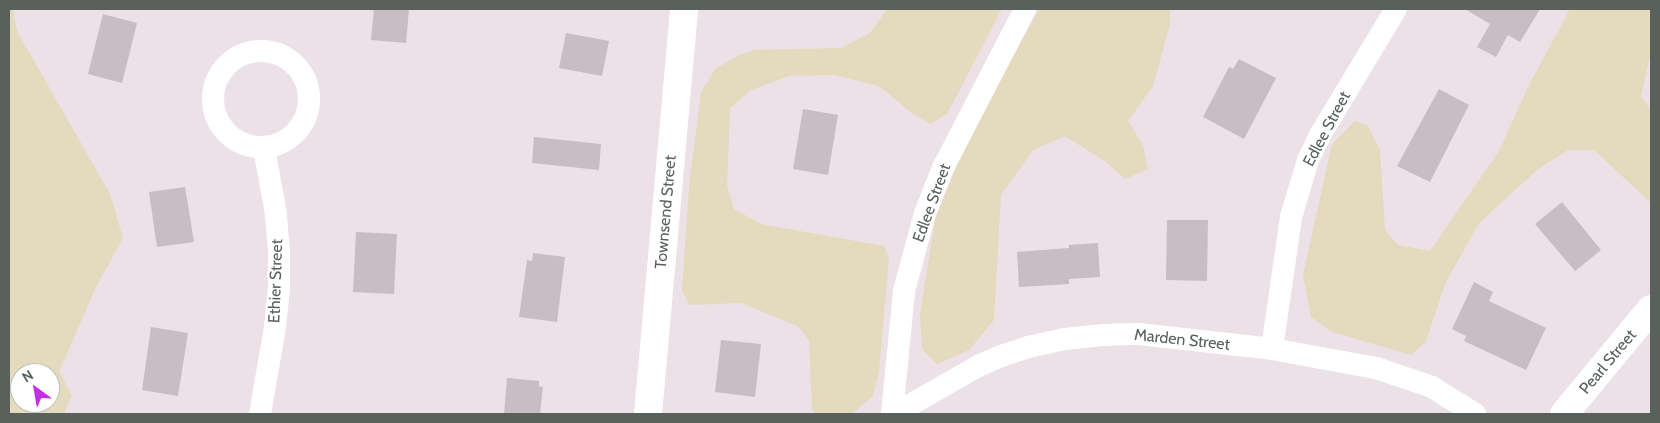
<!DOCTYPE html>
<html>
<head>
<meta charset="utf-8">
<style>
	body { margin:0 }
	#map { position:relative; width:1660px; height:423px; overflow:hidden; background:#ece1e6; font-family:Cabin,sans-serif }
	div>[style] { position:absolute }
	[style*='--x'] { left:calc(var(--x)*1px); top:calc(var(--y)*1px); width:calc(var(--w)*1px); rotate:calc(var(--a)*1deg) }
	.green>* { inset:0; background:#e4dabd }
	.building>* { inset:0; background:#c7bdc3 }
	.minor>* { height:22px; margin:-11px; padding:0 11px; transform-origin:11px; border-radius:11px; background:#fff }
	.minor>.ring { margin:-11px; padding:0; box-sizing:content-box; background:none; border:22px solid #fff; border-radius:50% }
	.tertiary>* { height:28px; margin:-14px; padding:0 14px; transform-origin:14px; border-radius:14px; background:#fff }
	span { translate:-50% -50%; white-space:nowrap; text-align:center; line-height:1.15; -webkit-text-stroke:4.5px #fff; paint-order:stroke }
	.street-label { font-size:16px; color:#59615c }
	.frame { position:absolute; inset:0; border:10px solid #59615c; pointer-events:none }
	.north { position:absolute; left:10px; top:363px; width:50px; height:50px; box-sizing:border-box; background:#fff; border:1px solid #bdc0be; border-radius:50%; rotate:328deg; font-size:14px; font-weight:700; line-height:20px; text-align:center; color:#59615c }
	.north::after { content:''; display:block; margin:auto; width:18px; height:22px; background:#c42de6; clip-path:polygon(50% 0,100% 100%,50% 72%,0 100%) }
</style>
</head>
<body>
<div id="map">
	<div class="green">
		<div style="clip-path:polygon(evenodd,9px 9px,13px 9px,17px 31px,110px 194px,123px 238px,96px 287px,59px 372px,72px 395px,64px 414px,9px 414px,9px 9px,20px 373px,50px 373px,50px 403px,20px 403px,20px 373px)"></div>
		<div style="clip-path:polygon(887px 9px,1002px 9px,947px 114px,930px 124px,912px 113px,879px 86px,835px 75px,789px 76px,751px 90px,730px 108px,727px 186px,734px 209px,761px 224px,884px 246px,889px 258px,879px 372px,873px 396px,852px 414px,815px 414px,812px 409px,809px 340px,798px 326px,741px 303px,689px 305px,682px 290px,689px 186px,701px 92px,715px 69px,739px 55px,755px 50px,841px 48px,870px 33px)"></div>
		<div style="clip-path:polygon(1039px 9px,1170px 9px,1170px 24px,1153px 86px,1128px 121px,1143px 145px,1148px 169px,1125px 179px,1106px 162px,1065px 136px,1033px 150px,1001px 195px,994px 320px,969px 350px,937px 364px,922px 349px,920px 314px,935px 220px,965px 145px)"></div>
		<div style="clip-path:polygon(1570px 9px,1651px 9px,1651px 52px,1641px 96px,1651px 111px,1651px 203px,1594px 150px,1568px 150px,1537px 170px,1479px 223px,1445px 284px,1426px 341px,1411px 355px,1332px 332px,1311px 317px,1303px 275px,1332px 144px,1355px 121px,1368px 126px,1380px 150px,1385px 230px,1398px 245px,1430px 251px,1499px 151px,1529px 85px)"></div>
	</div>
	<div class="building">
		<div style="clip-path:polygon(374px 9px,409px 9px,406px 43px,371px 40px)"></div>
		<div style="clip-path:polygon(1465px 9px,1540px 9px,1520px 42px,1508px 35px,1496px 57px,1477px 47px,1490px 24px)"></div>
		<div style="clip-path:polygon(103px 14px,137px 23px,122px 83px,88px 74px)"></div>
		<div style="clip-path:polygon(566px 33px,609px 41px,602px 76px,559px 68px)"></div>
		<div style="clip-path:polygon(1239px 59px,1276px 78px,1244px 139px,1203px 117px,1229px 67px,1233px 69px)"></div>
		<div style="clip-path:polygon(1439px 89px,1469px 105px,1430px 182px,1397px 166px)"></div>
		<div style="clip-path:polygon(803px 109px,838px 115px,828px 175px,793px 169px)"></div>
		<div style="clip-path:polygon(534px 137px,601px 144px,599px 170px,532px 163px)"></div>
		<div style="clip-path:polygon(185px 187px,194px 242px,157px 247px,149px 192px)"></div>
		<div style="clip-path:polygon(1562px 202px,1601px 250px,1575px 271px,1535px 224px)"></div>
		<div style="clip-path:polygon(1167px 220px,1208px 220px,1207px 281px,1166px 280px)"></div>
		<div style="clip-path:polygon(356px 232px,397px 234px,394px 294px,353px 292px)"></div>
		<div style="clip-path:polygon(1098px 243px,1100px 277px,1069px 279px,1069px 284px,1019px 287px,1017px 252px,1069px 248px,1069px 245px)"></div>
		<div style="clip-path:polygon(533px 253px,565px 257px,557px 322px,519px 317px,527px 260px,532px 261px)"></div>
		<div style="clip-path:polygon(1474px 282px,1493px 292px,1489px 301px,1546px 328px,1526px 370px,1464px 341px,1466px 336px,1452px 329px)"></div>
		<div style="clip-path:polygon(151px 327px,188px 333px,178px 396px,142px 390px)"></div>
		<div style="clip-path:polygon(721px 340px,761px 344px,755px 397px,715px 392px)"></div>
		<div style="clip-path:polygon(507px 378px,539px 381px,539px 386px,543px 387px,540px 414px,504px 414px)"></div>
	</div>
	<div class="minor">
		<div class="ring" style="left:213px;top:51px;width:74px;height:74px"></div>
		<div style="--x:1272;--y:349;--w:133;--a:-81.8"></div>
		<div style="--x:1291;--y:217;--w:59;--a:-73.4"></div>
		<div style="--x:1308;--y:160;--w:28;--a:-64"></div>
		<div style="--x:1320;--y:135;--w:147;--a:-58.9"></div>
		<div style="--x:260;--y:414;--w:88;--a:-80.2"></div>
		<div style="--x:275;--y:327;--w:38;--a:-84"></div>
		<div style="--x:279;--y:289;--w:38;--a:-90"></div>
		<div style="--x:279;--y:251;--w:37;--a:-95"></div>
		<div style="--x:276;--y:214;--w:67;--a:-100.3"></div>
		<div style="--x:892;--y:414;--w:124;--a:-84.4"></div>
		<div style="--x:904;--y:291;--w:81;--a:-74.9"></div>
		<div style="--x:925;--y:213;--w:48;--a:-68.2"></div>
		<div style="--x:943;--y:168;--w:179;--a:-62.7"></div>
		<div style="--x:894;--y:414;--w:97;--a:-29.7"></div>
		<div style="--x:978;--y:366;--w:25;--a:-23"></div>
		<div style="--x:1001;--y:356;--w:28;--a:-18"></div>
		<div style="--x:1028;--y:347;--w:38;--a:-12"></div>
		<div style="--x:1065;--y:339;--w:39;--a:-6"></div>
		<div style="--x:1104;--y:335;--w:35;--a:-2"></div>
		<div style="--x:1139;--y:334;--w:134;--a:6.4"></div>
		<div style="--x:1272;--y:349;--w:106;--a:10.4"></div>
		<div style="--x:1376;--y:368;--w:59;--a:18.7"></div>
		<div style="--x:1432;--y:387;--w:51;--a:32.1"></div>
	</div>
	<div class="tertiary">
		<div style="--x:648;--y:414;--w:407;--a:-84.9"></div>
		<div style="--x:1564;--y:414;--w:136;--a:-50.4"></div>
	</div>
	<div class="street-label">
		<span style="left:1327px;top:129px;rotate:-62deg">Edlee Street</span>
		<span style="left:932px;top:203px;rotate:-70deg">Edlee Street</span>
		<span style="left:666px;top:212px;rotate:-85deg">Townsend Street</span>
		<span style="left:276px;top:281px;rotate:-88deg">Ethier Street</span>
		<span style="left:1182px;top:340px;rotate:6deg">Marden Street</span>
		<span style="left:1608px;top:362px;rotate:-50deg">Pearl Street</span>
	</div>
	<div class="frame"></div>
	<div class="north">N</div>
</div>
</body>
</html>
